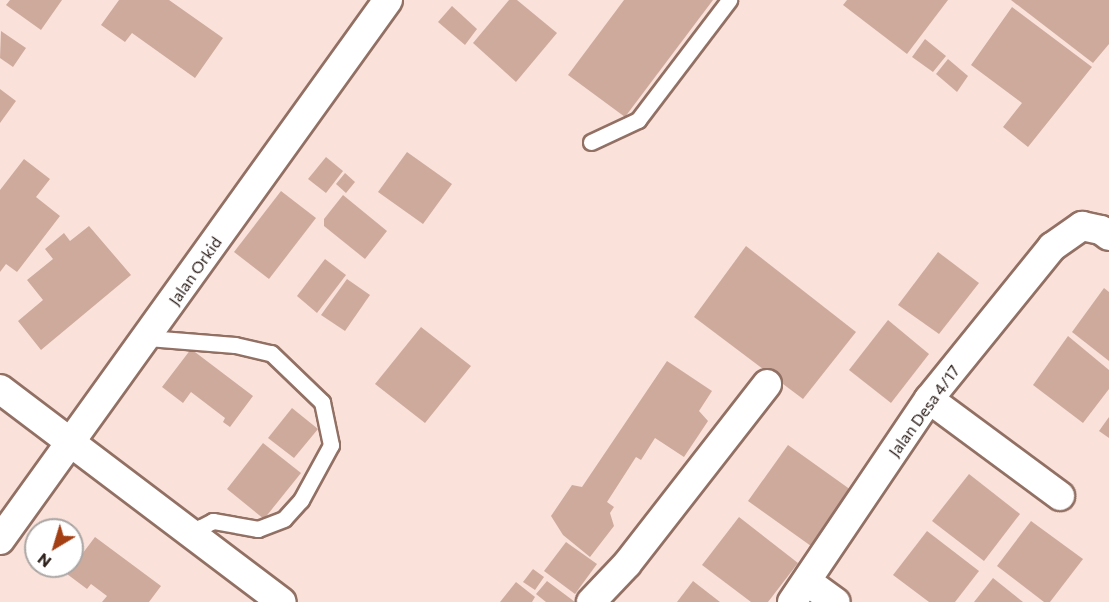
<!DOCTYPE html>
<html>
<head>
<meta charset="utf-8">
<style>
	body { margin:0 }
	#map { position:relative; width:1109px; height:602px; overflow:hidden; background:#fae2da; font-family:Commissioner,sans-serif }
	div>[style] { position:absolute }
	[style*='--x'] { left:calc(var(--x)*1px); top:calc(var(--y)*1px); width:calc(var(--w)*1px); rotate:calc(var(--a)*1deg) }
	.building>* { inset:0; background:#ceaa9d }
	.roads { filter:drop-shadow(2px 0 #927064) drop-shadow(-2px 0 #927064) drop-shadow(0 2px #927064) drop-shadow(0 -2px #927064) }
	.service>* { height:15px; margin:-7.5px; padding:0 7.5px; transform-origin:7.5px; border-radius:7.5px; background:#fff }
	.minor>* { height:28px; margin:-14px; padding:0 14px; transform-origin:14px; border-radius:14px; background:#fff }
	span { translate:-50% -50%; white-space:nowrap; text-align:center; line-height:1.15; -webkit-text-stroke:6px #fff; paint-order:stroke }
	.street-label { font-size:16px; color:#2e201b }
	.north { position:absolute; left:24px; top:518px; width:60px; height:60px; box-sizing:border-box; background:#fff; border:2px solid #aba6a4; border-radius:50%; rotate:218deg; font-size:16px; font-weight:700; line-height:24px; text-align:center; color:#2e201b }
	.north::after { content:''; display:block; margin:auto; width:21px; height:27px; background:#a43e13; clip-path:polygon(50% 0,100% 100%,50% 72%,0 100%) }
</style>
</head>
<body>
<div id="map">
	<div class="building">
		<div style="clip-path:polygon(10px 0,62px 0,41px 30px,6px 5px)"></div>
		<div style="clip-path:polygon(119px 0,169px 0,223px 38px,195px 78px,132px 33px,125px 42px,101px 25px)"></div>
		<div style="clip-path:polygon(509px 0,517px 0,557px 33px,516px 82px,473px 43px)"></div>
		<div style="clip-path:polygon(624px 0,713px 0,625px 117px,568px 75px)"></div>
		<div style="clip-path:polygon(847px 0,948px 0,907px 54px,843px 5px)"></div>
		<div style="clip-path:polygon(1011px 0,1109px 0,1109px 44px,1093px 63px)"></div>
		<div style="clip-path:polygon(452px 6px,477px 29px,465px 45px,438px 22px)"></div>
		<div style="clip-path:polygon(1012px 7px,1092px 67px,1028px 147px,1003px 127px,1022px 103px,971px 65px)"></div>
		<div style="clip-path:polygon(1px 31px,26px 48px,13px 67px,0 58px)"></div>
		<div style="clip-path:polygon(925px 39px,946px 56px,933px 72px,912px 57px)"></div>
		<div style="clip-path:polygon(948px 59px,968px 76px,957px 92px,936px 74px)"></div>
		<div style="clip-path:polygon(0 89px,16px 101px,0 123px)"></div>
		<div style="clip-path:polygon(407px 152px,452px 184px,423px 224px,378px 192px)"></div>
		<div style="clip-path:polygon(326px 157px,343px 171px,326px 193px,308px 179px)"></div>
		<div style="clip-path:polygon(24px 159px,50px 179px,36px 197px,60px 216px,17px 272px,6px 264px,0 272px,0 190px)"></div>
		<div style="clip-path:polygon(345px 173px,355px 182px,346px 193px,336px 184px)"></div>
		<div style="clip-path:polygon(281px 191px,316px 218px,269px 279px,234px 252px)"></div>
		<div style="clip-path:polygon(343px 195px,387px 231px,365px 259px,324px 226px,324px 219px)"></div>
		<div style="clip-path:polygon(89px 226px,131px 275px,41px 350px,18px 321px,43px 300px,27px 280px,53px 259px,45px 249px,64px 233px,70px 241px)"></div>
		<div style="clip-path:polygon(746px 246px,856px 332px,803px 399px,694px 317px)"></div>
		<div style="clip-path:polygon(938px 252px,979px 283px,939px 334px,898px 305px)"></div>
		<div style="clip-path:polygon(325px 259px,346px 275px,317px 313px,297px 296px)"></div>
		<div style="clip-path:polygon(347px 279px,370px 295px,345px 331px,321px 315px)"></div>
		<div style="clip-path:polygon(1104px 288px,1109px 292px,1109px 361px,1072px 332px)"></div>
		<div style="clip-path:polygon(888px 320px,929px 354px,891px 403px,849px 370px)"></div>
		<div style="clip-path:polygon(421px 327px,471px 366px,425px 423px,375px 384px)"></div>
		<div style="clip-path:polygon(1068px 336px,1109px 370px,1109px 389px,1083px 423px,1033px 385px)"></div>
		<div style="clip-path:polygon(191px 349px,253px 396px,230px 427px,223px 422px,225px 418px,191px 392px,183px 403px,162px 387px)"></div>
		<div style="clip-path:polygon(667px 361px,712px 391px,699px 411px,708px 421px,684px 457px,655px 438px,641px 460px,636px 457px,607px 502px,614px 507px,610px 513px,614px 526px,590px 557px,563px 535px,551px 516px,572px 485px,582px 487px)"></div>
		<div style="clip-path:polygon(292px 408px,318px 429px,294px 458px,268px 438px)"></div>
		<div style="clip-path:polygon(1109px 417px,1109px 438px,1099px 431px)"></div>
		<div style="clip-path:polygon(263px 443px,301px 473px,264px 519px,227px 489px)"></div>
		<div style="clip-path:polygon(788px 445px,851px 490px,811px 546px,748px 501px)"></div>
		<div style="clip-path:polygon(969px 474px,1020px 514px,984px 561px,932px 521px)"></div>
		<div style="clip-path:polygon(739px 517px,798px 563px,768px 602px,751px 602px,702px 565px)"></div>
		<div style="clip-path:polygon(1031px 521px,1083px 559px,1050px 602px,1044px 602px,997px 566px)"></div>
		<div style="clip-path:polygon(927px 531px,979px 571px,955px 602px,929px 602px,893px 575px)"></div>
		<div style="clip-path:polygon(95px 537px,161px 586px,149px 602px,102px 602px,107px 596px,91px 584px,87px 589px,67px 574px)"></div>
		<div style="clip-path:polygon(566px 542px,597px 564px,575px 594px,544px 571px)"></div>
		<div style="clip-path:polygon(533px 569px,544px 577px,535px 590px,523px 582px)"></div>
		<div style="clip-path:polygon(993px 578px,1023px 602px,974px 602px)"></div>
		<div style="clip-path:polygon(547px 581px,575px 602px,546px 602px,536px 594px)"></div>
		<div style="clip-path:polygon(693px 581px,720px 602px,677px 602px)"></div>
		<div style="clip-path:polygon(516px 582px,535px 597px,532px 602px,500px 602px)"></div>
	</div>
	<div class="roads">
		<div class="service">
			<div style="--x:591;--y:142;--w:52;--a:-25.1"></div>
			<div style="--x:638;--y:120;--w:151;--a:-52.8"></div>
			<div style="--x:148;--y:338;--w:87;--a:4.6"></div>
			<div style="--x:235;--y:345;--w:37;--a:13"></div>
			<div style="--x:271;--y:353;--w:71;--a:43.9"></div>
			<div style="--x:322;--y:402;--w:44;--a:78.2"></div>
			<div style="--x:331;--y:445;--w:63;--a:118.6"></div>
			<div style="--x:301;--y:500;--w:25;--a:132"></div>
			<div style="--x:284;--y:519;--w:28;--a:159"></div>
			<div style="--x:258;--y:529;--w:46;--a:-169.9"></div>
			<div style="--x:213;--y:521;--w:13;--a:153"></div>
			<div style="--x:201;--y:527;--w:13;--a:129"></div>
		</div>
		<div class="minor">
			<div style="--x:0;--y:389;--w:353;--a:37.1"></div>
			<div style="--x:929;--y:399;--w:163;--a:36.5"></div>
			<div style="--x:0;--y:540;--w:665;--a:-54.3"></div>
			<div style="--x:808;--y:582;--w:34;--a:36"></div>
			<div style="--x:591;--y:602;--w:52;--a:-46.5"></div>
			<div style="--x:627;--y:564;--w:228;--a:-52.1"></div>
			<div style="--x:792;--y:602;--w:245;--a:-56"></div>
			<div style="--x:929;--y:399;--w:196;--a:-51"></div>
			<div style="--x:1052;--y:247;--w:37;--a:-35"></div>
			<div style="--x:1082;--y:226;--w:19;--a:12"></div>
			<div style="--x:1101;--y:230;--w:10;--a:37"></div>
		</div>
	</div>
	<div class="street-label">
		<span style="left:195px;top:271px;rotate:-55deg">Jalan Orkid</span>
		<span style="left:924px;top:411px;rotate:-54deg">Jalan Desa 4/17</span>
	</div>
	<div class="north">N</div>
</div>
</body>
</html>
